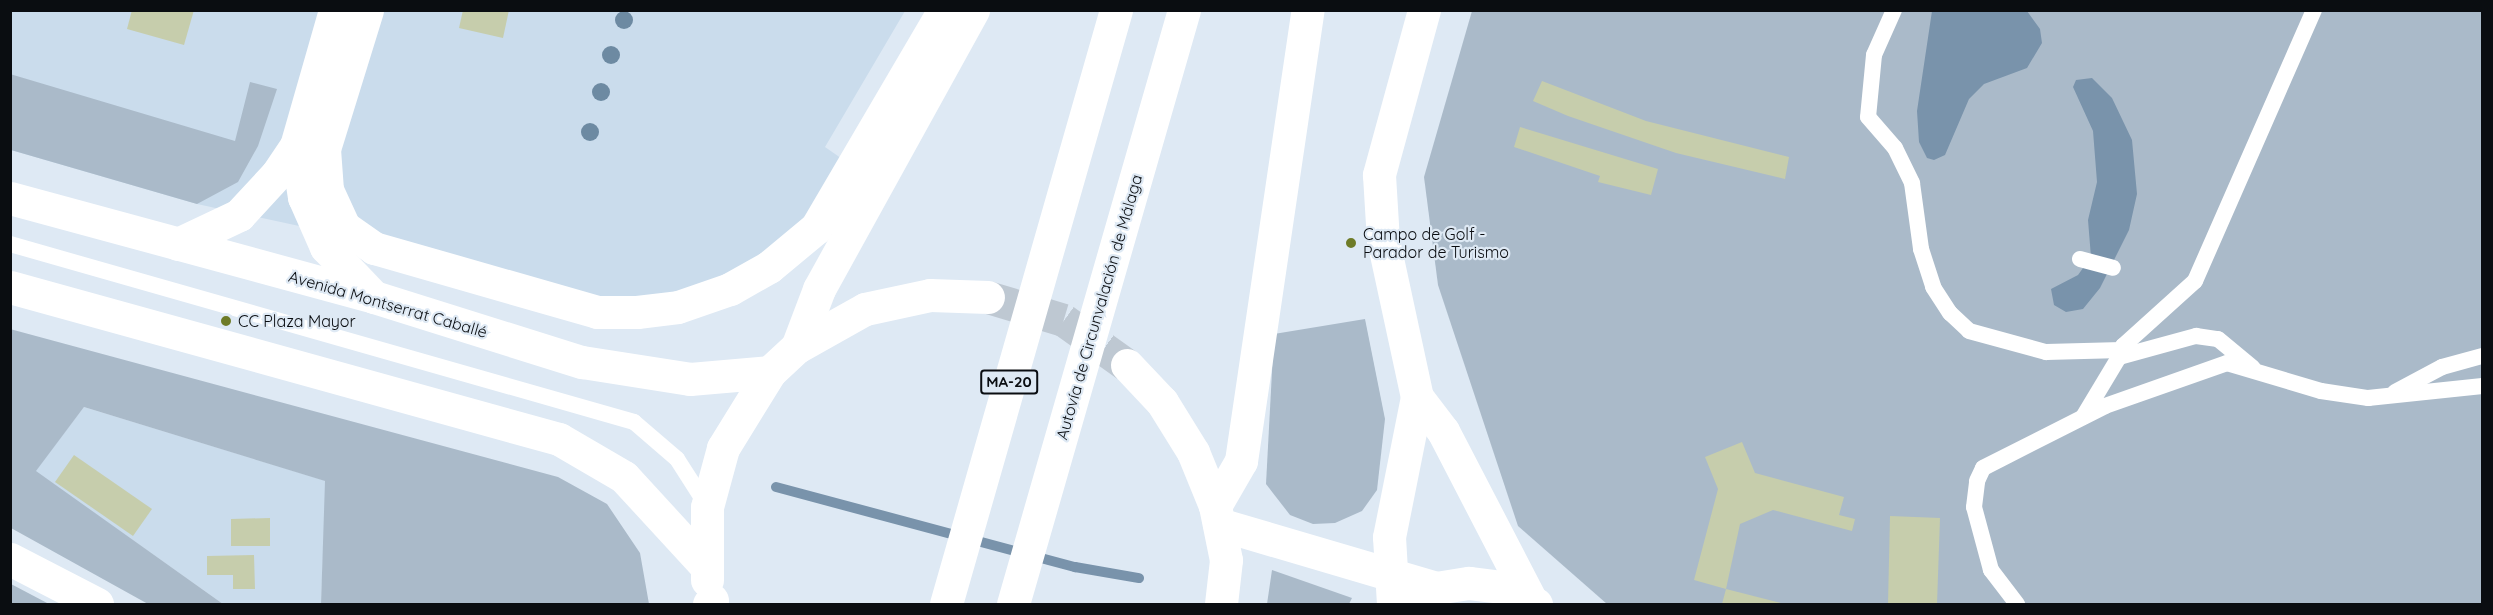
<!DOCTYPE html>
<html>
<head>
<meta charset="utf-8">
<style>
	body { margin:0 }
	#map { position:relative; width:2493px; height:615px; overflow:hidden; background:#dee9f4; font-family:Quicksand,sans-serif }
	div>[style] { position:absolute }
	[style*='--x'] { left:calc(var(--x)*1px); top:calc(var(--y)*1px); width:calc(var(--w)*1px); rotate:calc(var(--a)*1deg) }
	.built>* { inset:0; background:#cadcec }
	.green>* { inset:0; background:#aabac9 }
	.water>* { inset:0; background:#7993ab }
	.stream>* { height:10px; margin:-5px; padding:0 5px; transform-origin:5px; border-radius:5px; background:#7993ab }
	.building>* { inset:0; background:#c6cdac }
	.primary-tunnel>* { height:33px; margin-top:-16.5px; transform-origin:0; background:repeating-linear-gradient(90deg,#bec8d2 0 33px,transparent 0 49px) }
	.service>* { height:16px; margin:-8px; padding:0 8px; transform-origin:8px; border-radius:8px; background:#fff }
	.minor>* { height:33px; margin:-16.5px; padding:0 16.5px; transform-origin:16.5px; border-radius:16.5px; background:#fff }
	.tertiary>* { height:33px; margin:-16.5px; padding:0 16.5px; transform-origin:16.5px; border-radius:16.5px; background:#fff }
	.primary>* { height:33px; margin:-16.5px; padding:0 16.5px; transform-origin:16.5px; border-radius:16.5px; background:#fff }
	.motorway>* { height:33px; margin:-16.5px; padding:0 16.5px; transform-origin:16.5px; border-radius:16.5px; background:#fff }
	.trees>* { width:18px; height:18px; margin:-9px; border-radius:50%; background:#6d8aa2 }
	.dots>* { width:16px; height:16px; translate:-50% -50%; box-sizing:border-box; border:3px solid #dee9f4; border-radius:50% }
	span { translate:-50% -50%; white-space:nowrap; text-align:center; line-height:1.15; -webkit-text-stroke:4.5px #dee9f4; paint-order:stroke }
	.shield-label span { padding:2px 4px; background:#dee9f4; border:2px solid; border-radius:4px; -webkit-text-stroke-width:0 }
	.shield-label { font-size:15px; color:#0a0d11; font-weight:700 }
	.poi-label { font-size:16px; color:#0a0d11 }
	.left { translate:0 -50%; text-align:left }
	.street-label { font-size:16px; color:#0a0d11 }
	.frame { position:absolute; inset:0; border:12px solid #0a0d11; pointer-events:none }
</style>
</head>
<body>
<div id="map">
	<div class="built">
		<div style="clip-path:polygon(10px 11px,905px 11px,825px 147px,848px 163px,815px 217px,725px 284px,596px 307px,378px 243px,197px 204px,11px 150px)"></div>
		<div style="clip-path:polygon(84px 407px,326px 481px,321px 604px,223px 604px,35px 471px)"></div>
	</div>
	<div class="green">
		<div style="clip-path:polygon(1472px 11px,2482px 11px,2482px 604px,1607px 604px,1518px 526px,1438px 285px,1424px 177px)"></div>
		<div style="clip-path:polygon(10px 74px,235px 141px,250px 82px,277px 89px,258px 146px,238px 182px,197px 204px,11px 150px)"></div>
		<div style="clip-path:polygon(1365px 319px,1385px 419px,1377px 490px,1362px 511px,1335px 523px,1313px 524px,1290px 515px,1266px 484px,1274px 334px)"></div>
		<div style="clip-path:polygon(10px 329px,558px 477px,607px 504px,640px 553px,649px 604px,321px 604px,325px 481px,84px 407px,36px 471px,223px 604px,148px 604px,11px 528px)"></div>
		<div style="clip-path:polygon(1272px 570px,1352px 598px,1349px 604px,1267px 604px)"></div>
		<div style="clip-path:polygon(11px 584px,49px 604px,11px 604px)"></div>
	</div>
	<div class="water">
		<div style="clip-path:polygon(1932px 11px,2027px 11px,2040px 29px,2042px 43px,2027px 68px,1984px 84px,1969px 99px,1945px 155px,1934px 160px,1927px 158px,1919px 142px,1917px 111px)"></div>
		<div style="clip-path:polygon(2092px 78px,2112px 98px,2132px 140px,2137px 194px,2129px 230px,2100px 288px,2083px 309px,2066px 312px,2054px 305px,2051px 289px,2078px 275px,2091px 257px,2088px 220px,2097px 182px,2093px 131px,2073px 87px,2076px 80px)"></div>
	</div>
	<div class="stream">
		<div style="--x:776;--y:487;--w:310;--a:15"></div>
		<div style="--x:1075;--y:567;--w:65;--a:9.8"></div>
	</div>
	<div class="building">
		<div style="clip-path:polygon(132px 10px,194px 10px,184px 45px,127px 29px)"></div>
		<div style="clip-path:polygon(463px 10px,509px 10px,503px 38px,459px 28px)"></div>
		<div style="clip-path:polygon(1542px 81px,1646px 121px,1789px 157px,1785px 179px,1676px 153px,1568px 116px,1533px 101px)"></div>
		<div style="clip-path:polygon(1520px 127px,1658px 169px,1651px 195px,1598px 182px,1600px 176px,1514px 147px)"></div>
		<div style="clip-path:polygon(1742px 442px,1755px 473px,1844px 497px,1839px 515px,1855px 519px,1852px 531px,1773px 510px,1740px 524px,1726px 589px,1785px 604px,1722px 604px,1726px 589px,1694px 580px,1718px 489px,1705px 457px)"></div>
		<div style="clip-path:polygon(74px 455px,152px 509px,133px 536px,55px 482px)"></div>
		<div style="clip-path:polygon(1890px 516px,1940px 518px,1937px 604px,1888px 604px)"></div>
		<div style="clip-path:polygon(270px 518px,270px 546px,231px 546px,231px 519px)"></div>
		<div style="clip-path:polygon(254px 555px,255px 589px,233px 589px,233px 575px,207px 575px,207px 556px)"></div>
	</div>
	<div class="primary-tunnel">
		<div style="--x:988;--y:297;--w:79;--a:16.8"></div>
		<div style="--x:1064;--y:320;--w:77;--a:35.5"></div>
	</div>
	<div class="service">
		<div style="--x:1894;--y:10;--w:49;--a:114"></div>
		<div style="--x:1874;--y:55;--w:62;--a:95.5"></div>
		<div style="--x:1868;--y:117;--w:41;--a:48.9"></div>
		<div style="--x:1895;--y:148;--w:39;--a:64"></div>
		<div style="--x:1912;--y:183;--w:67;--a:82.2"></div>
		<div style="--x:1921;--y:249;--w:40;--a:72"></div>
		<div style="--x:1933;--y:287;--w:31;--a:57"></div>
		<div style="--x:1950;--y:313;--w:26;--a:43"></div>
		<div style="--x:1969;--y:331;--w:80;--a:15.3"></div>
		<div style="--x:2046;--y:352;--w:76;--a:-1.5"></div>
		<div style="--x:10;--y:244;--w:649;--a:15.92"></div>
		<div style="--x:634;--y:422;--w:57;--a:40.7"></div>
		<div style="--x:677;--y:459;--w:56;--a:57.4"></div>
		<div style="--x:2080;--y:259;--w:34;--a:15"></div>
		<div style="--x:2119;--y:357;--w:12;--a:-70"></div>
		<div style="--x:2123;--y:346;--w:97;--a:-42.1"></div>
		<div style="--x:2195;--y:281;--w:296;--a:-66.3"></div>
		<div style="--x:2395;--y:392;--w:53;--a:-28"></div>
		<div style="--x:2442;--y:367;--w:41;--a:-15.4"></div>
		<div style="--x:2083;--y:417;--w:70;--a:-59"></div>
		<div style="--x:2119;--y:357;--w:80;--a:-15.3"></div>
		<div style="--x:2196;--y:336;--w:22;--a:8"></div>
		<div style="--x:2218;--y:339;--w:45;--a:39.6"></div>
		<div style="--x:2017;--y:604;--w:43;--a:-127.4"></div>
		<div style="--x:1991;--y:570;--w:65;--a:-105.1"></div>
		<div style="--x:1974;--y:507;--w:26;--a:-83"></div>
		<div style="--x:1977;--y:481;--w:14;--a:-65"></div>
		<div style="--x:1983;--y:468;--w:137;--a:-26.9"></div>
		<div style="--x:2105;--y:406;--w:129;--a:-19.4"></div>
		<div style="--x:2227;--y:363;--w:98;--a:16.6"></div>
		<div style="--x:2321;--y:391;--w:48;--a:8.5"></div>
		<div style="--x:2368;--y:398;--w:115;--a:-6"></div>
	</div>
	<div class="minor">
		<div style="--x:367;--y:10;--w:145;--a:107.2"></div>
		<div style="--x:324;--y:149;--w:41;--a:85.8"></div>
		<div style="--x:327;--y:190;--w:41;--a:65.3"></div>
		<div style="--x:344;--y:227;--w:37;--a:35"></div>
		<div style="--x:374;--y:248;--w:232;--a:16"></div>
		<div style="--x:597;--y:312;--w:40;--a:0"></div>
		<div style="--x:637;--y:312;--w:41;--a:-7"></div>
		<div style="--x:678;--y:307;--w:55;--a:-19.1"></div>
		<div style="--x:730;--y:289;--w:45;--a:-29.4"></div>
		<div style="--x:769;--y:267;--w:61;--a:-39.7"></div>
		<div style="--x:816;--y:228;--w:253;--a:-59.6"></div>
		<div style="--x:296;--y:146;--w:52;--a:81.1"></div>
		<div style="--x:304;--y:197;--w:55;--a:66.3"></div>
		<div style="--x:326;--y:247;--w:69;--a:46.2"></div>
		<div style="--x:178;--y:244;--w:68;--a:-25.4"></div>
		<div style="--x:239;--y:215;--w:56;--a:-47.2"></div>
		<div style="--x:277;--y:174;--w:34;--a:-56"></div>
		<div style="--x:296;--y:146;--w:141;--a:-74"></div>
		<div style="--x:10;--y:559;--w:98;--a:27.3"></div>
	</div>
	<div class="tertiary">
		<div style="--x:1424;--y:10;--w:171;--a:105.3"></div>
		<div style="--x:1379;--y:175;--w:65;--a:86.5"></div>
		<div style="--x:1383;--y:240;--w:161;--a:77.8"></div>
		<div style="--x:1417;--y:397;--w:43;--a:52.6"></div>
		<div style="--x:1443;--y:431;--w:191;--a:62.6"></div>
		<div style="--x:1410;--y:602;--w:30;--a:-28"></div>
		<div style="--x:1436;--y:588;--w:33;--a:-9"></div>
		<div style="--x:1469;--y:583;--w:32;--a:7"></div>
		<div style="--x:1501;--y:587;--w:39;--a:26"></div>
		<div style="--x:1393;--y:604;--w:67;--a:-93.4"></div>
		<div style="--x:1389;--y:537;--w:143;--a:-78.7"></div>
	</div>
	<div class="primary">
		<div style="--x:10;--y:198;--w:377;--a:15.2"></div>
		<div style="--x:374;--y:297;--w:218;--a:17.4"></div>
		<div style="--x:582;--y:362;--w:109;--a:8.9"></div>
		<div style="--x:690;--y:379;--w:80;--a:-5"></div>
		<div style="--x:10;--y:287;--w:570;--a:15.48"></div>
		<div style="--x:559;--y:439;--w:75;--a:30.3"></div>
		<div style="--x:624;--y:477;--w:118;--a:47.4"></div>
		<div style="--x:1127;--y:365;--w:51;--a:46.6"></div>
		<div style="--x:1162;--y:402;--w:59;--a:58.2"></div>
		<div style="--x:1193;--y:452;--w:58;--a:67.8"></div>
		<div style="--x:1215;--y:506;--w:55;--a:78.5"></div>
		<div style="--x:1226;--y:560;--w:44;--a:96.5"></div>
		<div style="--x:1219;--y:524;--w:226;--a:16.4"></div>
		<div style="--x:707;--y:580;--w:73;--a:-90"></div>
		<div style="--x:707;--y:507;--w:61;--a:-74.8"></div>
		<div style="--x:723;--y:448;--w:89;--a:-58.3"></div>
		<div style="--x:770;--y:372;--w:37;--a:-43"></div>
		<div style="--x:797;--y:347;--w:78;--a:-29.2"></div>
		<div style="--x:865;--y:309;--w:66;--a:-12.2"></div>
		<div style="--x:930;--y:295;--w:58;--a:2"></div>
	</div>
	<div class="motorway">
		<div style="--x:797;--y:347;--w:62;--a:-69.2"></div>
		<div style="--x:819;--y:289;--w:319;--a:-61.1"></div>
		<div style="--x:1215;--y:506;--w:52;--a:-60"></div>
		<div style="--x:1241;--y:461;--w:456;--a:-81.6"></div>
		<div style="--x:709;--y:604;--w:5;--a:-53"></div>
		<div style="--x:946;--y:604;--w:618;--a:-74.03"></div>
		<div style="--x:1013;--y:604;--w:618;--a:-73.94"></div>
	</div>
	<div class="trees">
		<div style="left:624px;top:20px"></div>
		<div style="left:611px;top:55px"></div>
		<div style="left:601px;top:92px"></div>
		<div style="left:590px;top:132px"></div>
	</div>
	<div class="dots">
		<div style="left:1351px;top:243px;background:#6e7b27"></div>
		<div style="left:226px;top:321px;background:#6e7b27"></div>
	</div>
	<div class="shield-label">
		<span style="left:1009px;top:382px">MA-20</span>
	</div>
	<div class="poi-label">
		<span class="left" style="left:1363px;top:243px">Campo de Golf -<br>Parador de Turismo</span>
		<span class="left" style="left:238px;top:321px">CC Plaza Mayor</span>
	</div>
	<div class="street-label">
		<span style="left:388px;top:304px;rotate:16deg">Avenida Montserrat Caballé</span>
		<span style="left:1099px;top:307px;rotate:-74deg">Autovía de Circunvalación de Málaga</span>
	</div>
	<div class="frame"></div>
</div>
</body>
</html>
